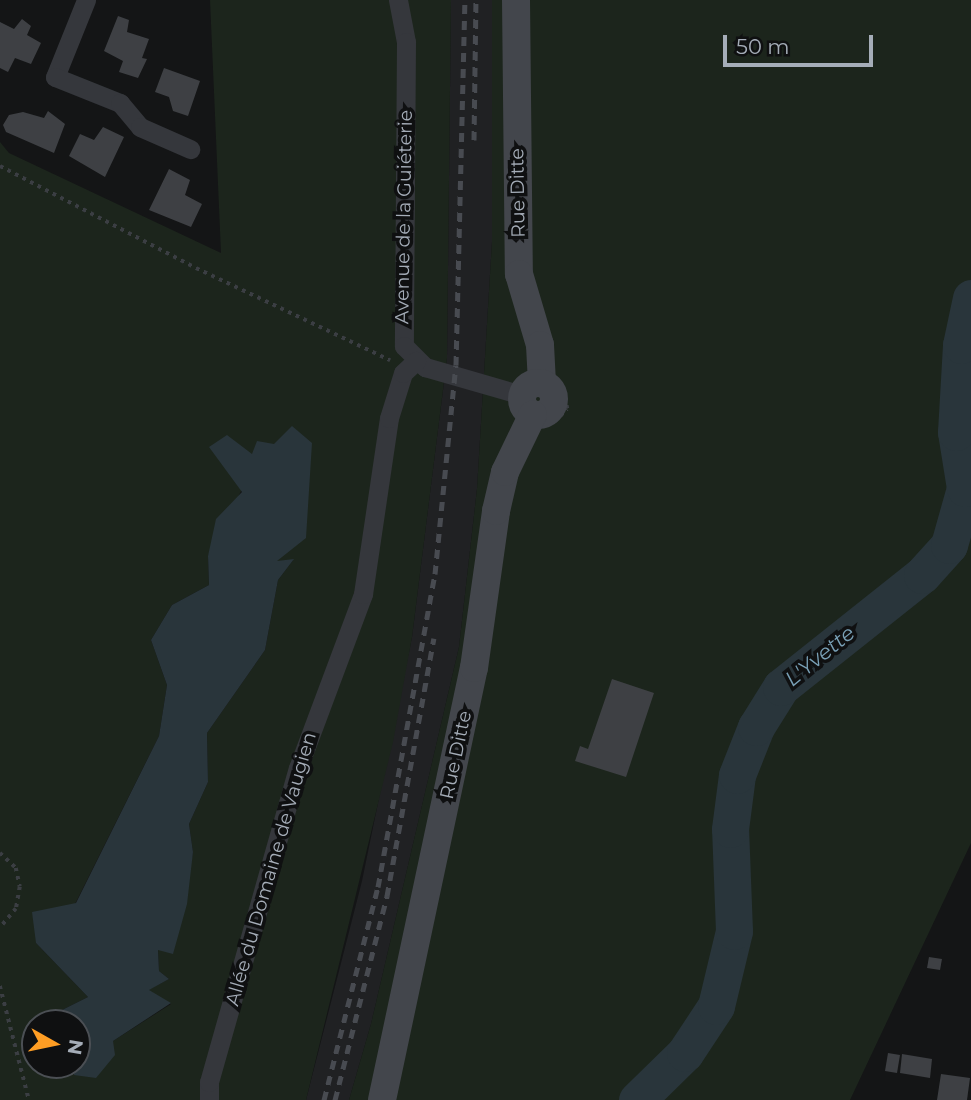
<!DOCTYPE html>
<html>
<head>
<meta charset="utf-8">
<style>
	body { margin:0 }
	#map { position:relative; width:971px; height:1100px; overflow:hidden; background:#141516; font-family:Montserrat,sans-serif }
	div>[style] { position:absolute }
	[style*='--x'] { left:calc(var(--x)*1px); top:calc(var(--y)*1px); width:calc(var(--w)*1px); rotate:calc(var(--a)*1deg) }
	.built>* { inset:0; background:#202123 }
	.green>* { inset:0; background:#1c251c }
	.water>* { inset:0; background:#29353b }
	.river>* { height:37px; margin:-18.5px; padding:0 18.5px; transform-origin:18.5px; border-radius:18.5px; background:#29353b }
	.building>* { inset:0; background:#3e4044 }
	.path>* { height:3.5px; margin-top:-1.75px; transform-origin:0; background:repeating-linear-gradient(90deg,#3b3e43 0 3.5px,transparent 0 8.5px) }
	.street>* { height:19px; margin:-9.5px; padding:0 9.5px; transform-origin:9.5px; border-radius:9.5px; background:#35373c }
	.secondary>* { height:28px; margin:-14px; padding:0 14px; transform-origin:14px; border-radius:14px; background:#43464c }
	.secondary>.ring { margin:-14px; padding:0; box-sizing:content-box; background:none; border:28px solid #43464c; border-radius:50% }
	.rail>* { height:5px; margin-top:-2.5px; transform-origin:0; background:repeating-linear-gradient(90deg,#484b51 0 9px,transparent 0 16px) }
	span { translate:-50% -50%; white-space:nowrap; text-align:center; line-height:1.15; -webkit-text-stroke:7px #0f1011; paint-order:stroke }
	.street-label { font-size:19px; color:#a5adb8 }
	.water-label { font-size:21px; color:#79a0b6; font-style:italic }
	.north { position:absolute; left:21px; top:1009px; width:70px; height:70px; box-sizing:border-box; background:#0f1011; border:2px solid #4b4f54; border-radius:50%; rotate:99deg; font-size:19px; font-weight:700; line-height:28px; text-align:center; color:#a5adb8 }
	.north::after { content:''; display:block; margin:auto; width:24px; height:32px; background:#ff9e24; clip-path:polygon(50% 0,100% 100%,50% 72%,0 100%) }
	.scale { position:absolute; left:723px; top:35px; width:150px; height:32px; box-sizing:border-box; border:4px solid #a5adb8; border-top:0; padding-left:9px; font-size:21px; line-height:24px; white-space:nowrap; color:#a5adb8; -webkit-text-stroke:5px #0f1011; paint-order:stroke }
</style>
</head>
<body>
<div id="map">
	<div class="built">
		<div style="clip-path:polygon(451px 0,492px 0,492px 242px,477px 489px,459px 647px,371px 1024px,349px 1100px,306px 1100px,362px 881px,412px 637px,447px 358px)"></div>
	</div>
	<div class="green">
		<div style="clip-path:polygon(evenodd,210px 0,451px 0,447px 358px,412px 637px,393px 742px,306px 1100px,0 1100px,0 142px,9px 153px,221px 253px,210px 0,274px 444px,276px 562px,293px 560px,278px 580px,265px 650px,207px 733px,208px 782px,189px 824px,193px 852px,173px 953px,158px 949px,159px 971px,169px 979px,148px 990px,171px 1004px,113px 1041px,74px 1075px,73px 1065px,35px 1065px,35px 1023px,58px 1023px,58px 1012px,88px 997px,36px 943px,75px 904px,159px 736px,167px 685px,151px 640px,172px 605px,209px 585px,208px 556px,264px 446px,274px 444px)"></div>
		<div style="clip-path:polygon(492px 0,971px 0,971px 843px,850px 1100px,349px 1100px,371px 1024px,459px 647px,477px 489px,492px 242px)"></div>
	</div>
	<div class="water">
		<div style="clip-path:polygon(292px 426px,312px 443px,306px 538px,277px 561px,294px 559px,278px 580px,265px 650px,207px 733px,208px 782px,189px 824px,193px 852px,187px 904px,173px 954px,158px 950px,159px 971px,169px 979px,149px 990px,171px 1003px,113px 1041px,115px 1055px,96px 1078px,74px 1075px,77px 1023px,58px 1023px,58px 1012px,88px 997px,36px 943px,32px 912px,76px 903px,159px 736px,167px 685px,151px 640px,172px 605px,209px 585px,208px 556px,216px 519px,242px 492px,209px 447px,227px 435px,252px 454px,257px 441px,274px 444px)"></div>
	</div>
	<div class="river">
		<div style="--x:637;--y:1100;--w:67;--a:-44.4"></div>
		<div style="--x:685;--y:1053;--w:56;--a:-56.6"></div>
		<div style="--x:716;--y:1006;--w:77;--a:-76.5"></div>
		<div style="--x:734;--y:931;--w:102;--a:-92.2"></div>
		<div style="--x:730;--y:829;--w:54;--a:-82.6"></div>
		<div style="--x:737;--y:775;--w:52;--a:-68.4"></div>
		<div style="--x:756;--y:727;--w:47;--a:-58"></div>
		<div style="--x:781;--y:687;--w:180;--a:-38.5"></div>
		<div style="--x:922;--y:575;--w:40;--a:-48"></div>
		<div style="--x:949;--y:545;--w:59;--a:-74.3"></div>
		<div style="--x:965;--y:488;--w:57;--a:-99.1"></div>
		<div style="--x:956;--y:432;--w:87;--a:-86.7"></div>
		<div style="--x:961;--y:345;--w:48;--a:-78"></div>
	</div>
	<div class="building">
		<div style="clip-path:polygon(118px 16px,129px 20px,127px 32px,149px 39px,142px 58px,147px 59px,138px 78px,119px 72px,123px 61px,104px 51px)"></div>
		<div style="clip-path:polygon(22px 19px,31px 26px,27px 35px,41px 43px,31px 64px,15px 58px,8px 72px,0 68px,0 22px,14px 29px)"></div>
		<div style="clip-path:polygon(164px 68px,200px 81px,188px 116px,173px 111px,169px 97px,155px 92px)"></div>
		<div style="clip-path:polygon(48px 111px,65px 124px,54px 153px,6px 132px,3px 125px,9px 115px,23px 112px,44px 118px)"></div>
		<div style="clip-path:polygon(103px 127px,124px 137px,105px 177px,69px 156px,80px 134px,94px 140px)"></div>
		<div style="clip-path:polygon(169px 169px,190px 180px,185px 195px,202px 204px,191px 227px,149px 210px)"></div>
		<div style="clip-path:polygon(612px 679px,654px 693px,626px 777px,575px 761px,580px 746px,588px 749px)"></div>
		<div style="clip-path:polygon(929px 957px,942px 959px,940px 970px,927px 968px)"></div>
		<div style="clip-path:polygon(888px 1053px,900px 1055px,897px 1073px,885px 1071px)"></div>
		<div style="clip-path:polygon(902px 1054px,932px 1059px,930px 1078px,900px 1073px)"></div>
		<div style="clip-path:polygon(941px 1074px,970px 1078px,967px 1100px,937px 1100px)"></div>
	</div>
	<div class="path">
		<div style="--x:0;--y:166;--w:221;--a:27.5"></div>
		<div style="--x:196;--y:268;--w:215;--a:25.4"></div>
		<div style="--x:554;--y:422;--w:18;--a:-45"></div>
		<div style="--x:567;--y:409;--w:16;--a:-101"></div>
		<div style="--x:0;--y:853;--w:22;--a:43"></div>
		<div style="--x:16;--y:868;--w:19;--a:78"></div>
		<div style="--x:20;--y:887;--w:22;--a:100"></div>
		<div style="--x:16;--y:909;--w:25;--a:130"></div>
		<div style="--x:0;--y:986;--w:118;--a:75.7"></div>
	</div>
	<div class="street">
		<div style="--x:86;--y:0;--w:83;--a:111.9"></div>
		<div style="--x:55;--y:77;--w:70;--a:21.8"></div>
		<div style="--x:120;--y:103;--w:31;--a:50"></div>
		<div style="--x:140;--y:127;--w:55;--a:23.7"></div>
		<div style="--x:398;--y:0;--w:43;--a:79.2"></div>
		<div style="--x:406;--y:42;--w:304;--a:90.4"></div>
		<div style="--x:404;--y:346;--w:30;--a:45"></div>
		<div style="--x:425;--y:367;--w:101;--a:16.1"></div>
		<div style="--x:209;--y:1100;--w:18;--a:-90"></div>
		<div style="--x:209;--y:1082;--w:326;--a:-74.2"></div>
		<div style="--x:298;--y:768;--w:186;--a:-69.5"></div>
		<div style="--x:363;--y:594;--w:178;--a:-81.6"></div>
		<div style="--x:389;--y:418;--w:47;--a:-72.7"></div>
		<div style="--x:403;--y:373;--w:18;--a:-43"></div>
	</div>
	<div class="secondary">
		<div style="--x:516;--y:0;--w:274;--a:89.4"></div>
		<div style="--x:519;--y:274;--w:74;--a:73.5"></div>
		<div style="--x:540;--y:345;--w:38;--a:87"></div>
		<div class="ring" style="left:522px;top:383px;width:4px;height:4px"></div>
		<div style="--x:382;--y:1100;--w:442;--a:-78"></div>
		<div style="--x:474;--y:668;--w:159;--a:-82"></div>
		<div style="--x:496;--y:511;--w:40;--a:-77"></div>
		<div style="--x:505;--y:472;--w:64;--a:-64.2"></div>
	</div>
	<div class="rail">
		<div style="--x:474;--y:140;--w:140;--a:-89.2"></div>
		<div style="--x:324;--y:1100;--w:220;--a:-75.8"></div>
		<div style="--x:378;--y:887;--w:318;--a:-79.7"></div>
		<div style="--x:435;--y:574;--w:210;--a:-84.3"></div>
		<div style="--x:456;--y:365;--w:365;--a:-88.6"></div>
		<div style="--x:335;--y:1100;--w:211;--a:-75.7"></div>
		<div style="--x:387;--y:896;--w:262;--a:-79.7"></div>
	</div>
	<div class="street-label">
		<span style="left:518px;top:193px;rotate:-91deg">Rue Ditte</span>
		<span style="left:404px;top:217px;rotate:-89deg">Avenue de la Guiéterie</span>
		<span style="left:456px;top:755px;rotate:-78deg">Rue Ditte</span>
		<span style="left:271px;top:869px;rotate:-74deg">Allée du Domaine de Vaugien</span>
	</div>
	<div class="water-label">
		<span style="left:820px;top:656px;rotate:-39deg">L'Yvette</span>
	</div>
	<div class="north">N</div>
	<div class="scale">50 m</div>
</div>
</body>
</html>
